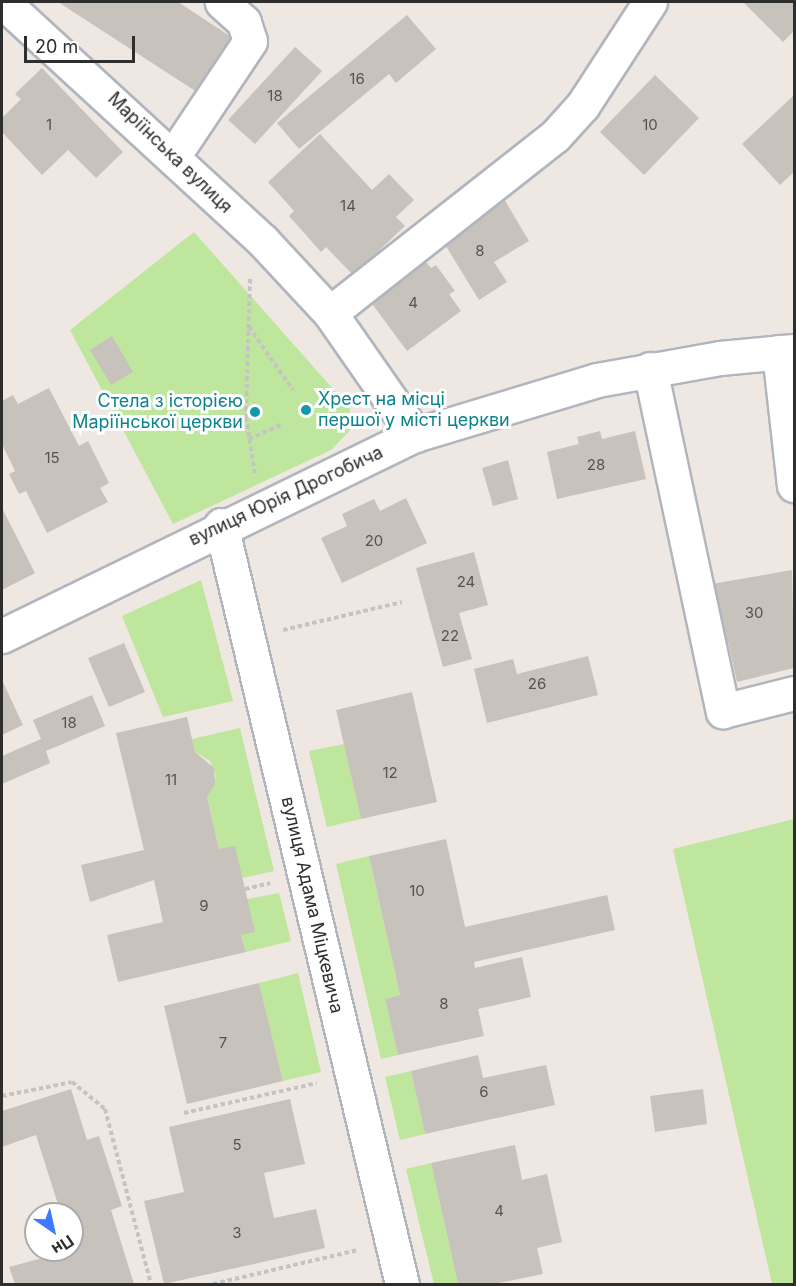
<!DOCTYPE html>
<html>
<head>
<meta charset="utf-8">
<style>
	body { margin:0 }
	#map { position:relative; width:796px; height:1286px; overflow:hidden; background:#efe7e1; font-family:Inter,sans-serif }
	div>[style] { position:absolute }
	[style*='--x'] { left:calc(var(--x)*1px); top:calc(var(--y)*1px); width:calc(var(--w)*1px); rotate:calc(var(--a)*1deg) }
	.green>* { inset:0; background:#bfe69d }
	.building>* { inset:0; background:#c8c2bc }
	.path>* { height:4px; margin-top:-2px; transform-origin:0; background:repeating-linear-gradient(90deg,#c4c4c4 0 4.5px,transparent 0 7.5px) }
	.roads { filter:drop-shadow(2px 0 #b1b5be) drop-shadow(-2px 0 #b1b5be) drop-shadow(0 2px #b1b5be) drop-shadow(0 -2px #b1b5be) }
	.minor>* { height:33px; margin:-16.5px; padding:0 16.5px; transform-origin:16.5px; border-radius:16.5px; background:#fff }
	.dots>* { width:16px; height:16px; translate:-50% -50%; box-sizing:border-box; border:3px solid #fff; border-radius:50% }
	span { translate:-50% -50%; white-space:nowrap; text-align:center; line-height:1.15; -webkit-text-stroke:6px #fff; paint-order:stroke }
	.number-label { font-size:15px; color:#545352 }
	.number-label span { -webkit-text-stroke-width:0 }
	.street-label { font-size:18px; color:#2e2e2e }
	.culture-label { font-size:18px; color:#0d838f }
	.left { translate:0 -50%; text-align:left }
	.right { translate:-100% -50%; text-align:right }
	.frame { position:absolute; inset:0; border:3px solid #2e2e2e; pointer-events:none }
	.north { position:absolute; left:24px; top:1202px; width:60px; height:60px; box-sizing:border-box; background:#fff; border:2px solid #ababab; border-radius:50%; rotate:146deg; font-size:16px; font-weight:700; line-height:24px; text-align:center; color:#2e2e2e }
	.north::after { content:''; display:block; margin:auto; width:21px; height:27px; background:#3f7afd; clip-path:polygon(50% 0,100% 100%,50% 72%,0 100%) }
	.scale { position:absolute; left:24px; top:36px; width:111px; height:27px; box-sizing:border-box; border:3px solid #2e2e2e; border-top:0; padding-left:8px; font-size:18px; line-height:21px; white-space:nowrap; color:#2e2e2e; -webkit-text-stroke:4px #fff; paint-order:stroke }
</style>
</head>
<body>
<div id="map">
	<div class="green">
		<div style="clip-path:polygon(194px 232px,349px 407px,354px 426px,331px 450px,173px 524px,70px 330px)"></div>
		<div style="clip-path:polygon(201px 580px,233px 701px,163px 717px,122px 616px)"></div>
		<div style="clip-path:polygon(240px 728px,274px 871px,242px 878px,219px 849px,207px 797px,216px 776px,210px 761px,195px 752px,192px 739px)"></div>
		<div style="clip-path:polygon(344px 744px,361px 819px,327px 827px,309px 751px)"></div>
		<div style="clip-path:polygon(794px 819px,794px 1284px,772px 1284px,673px 849px)"></div>
		<div style="clip-path:polygon(369px 856px,400px 995px,385px 999px,398px 1055px,381px 1059px,336px 864px)"></div>
		<div style="clip-path:polygon(279px 893px,291px 941px,246px 952px,241px 935px,247px 899px)"></div>
		<div style="clip-path:polygon(298px 973px,321px 1072px,283px 1081px,259px 983px)"></div>
		<div style="clip-path:polygon(411px 1071px,425px 1134px,400px 1140px,385px 1077px)"></div>
		<div style="clip-path:polygon(431px 1163px,458px 1284px,434px 1284px,406px 1169px)"></div>
	</div>
	<div class="building">
		<div style="clip-path:polygon(58px 2px,178px 2px,236px 40px,200px 94px)"></div>
		<div style="clip-path:polygon(794px 2px,794px 31px,783px 42px,744px 3px)"></div>
		<div style="clip-path:polygon(407px 15px,436px 49px,396px 83px,389px 74px,299px 149px,277px 123px)"></div>
		<div style="clip-path:polygon(295px 47px,322px 71px,255px 144px,228px 120px)"></div>
		<div style="clip-path:polygon(42px 68px,123px 152px,96px 178px,68px 150px,42px 175px,2px 132px,2px 118px,21px 99px,15px 94px)"></div>
		<div style="clip-path:polygon(655px 75px,699px 118px,644px 175px,600px 132px)"></div>
		<div style="clip-path:polygon(794px 95px,794px 172px,780px 185px,742px 144px)"></div>
		<div style="clip-path:polygon(320px 134px,372px 190px,389px 174px,414px 200px,396px 217px,405px 226px,353px 275px,326px 247px,321px 252px,289px 216px,294px 211px,268px 182px)"></div>
		<div style="clip-path:polygon(504px 199px,529px 241px,494px 262px,507px 282px,479px 300px,441px 238px)"></div>
		<div style="clip-path:polygon(418px 252px,431px 268px,436px 265px,455px 291px,449px 294px,461px 311px,407px 351px,364px 293px)"></div>
		<div style="clip-path:polygon(112px 336px,133px 372px,111px 385px,90px 350px)"></div>
		<div style="clip-path:polygon(49px 388px,79px 446px,88px 441px,109px 483px,100px 488px,108px 502px,47px 533px,26px 491px,19px 494px,9px 474px,15px 471px,2px 444px,2px 401px,13px 395px,18px 404px)"></div>
		<div style="clip-path:polygon(600px 431px,602px 439px,635px 431px,646px 479px,557px 499px,547px 452px,579px 444px,577px 437px)"></div>
		<div style="clip-path:polygon(508px 460px,518px 499px,493px 506px,482px 468px)"></div>
		<div style="clip-path:polygon(406px 498px,427px 543px,342px 583px,321px 538px,347px 526px,342px 514px,374px 499px,380px 511px)"></div>
		<div style="clip-path:polygon(2px 508px,35px 573px,2px 590px)"></div>
		<div style="clip-path:polygon(474px 552px,488px 605px,459px 613px,472px 659px,443px 667px,416px 568px)"></div>
		<div style="clip-path:polygon(792px 570px,794px 668px,737px 682px,728px 642px,720px 644px,706px 585px)"></div>
		<div style="clip-path:polygon(124px 643px,145px 692px,109px 707px,88px 658px)"></div>
		<div style="clip-path:polygon(588px 656px,598px 695px,487px 723px,474px 669px,513px 659px,517px 674px)"></div>
		<div style="clip-path:polygon(2px 680px,23px 725px,2px 735px)"></div>
		<div style="clip-path:polygon(412px 692px,437px 802px,361px 819px,336px 710px)"></div>
		<div style="clip-path:polygon(92px 695px,105px 726px,46px 751px,50px 763px,2px 784px,2px 756px,41px 739px,33px 720px)"></div>
		<div style="clip-path:polygon(187px 717px,195px 752px,214px 768px,215px 784px,207px 797px,219px 849px,235px 846px,255px 932px,241px 935px,246px 952px,118px 982px,107px 935px,163px 922px,154px 880px,90px 902px,81px 865px,144px 850px,116px 733px)"></div>
		<div style="clip-path:polygon(446px 839px,465px 927px,607px 895px,615px 930px,474px 962px,475px 968px,522px 957px,531px 997px,478px 1009px,484px 1036px,398px 1055px,385px 999px,400px 995px,369px 856px)"></div>
		<div style="clip-path:polygon(259px 983px,283px 1081px,187px 1104px,164px 1006px)"></div>
		<div style="clip-path:polygon(478px 1055px,483px 1078px,546px 1065px,555px 1105px,425px 1134px,411px 1071px)"></div>
		<div style="clip-path:polygon(71px 1089px,87px 1140px,99px 1136px,122px 1206px,111px 1210px,134px 1284px,15px 1284px,9px 1267px,72px 1250px,72px 1214px,61px 1214px,36px 1135px,2px 1147px,2px 1111px)"></div>
		<div style="clip-path:polygon(703px 1089px,707px 1124px,655px 1132px,650px 1096px)"></div>
		<div style="clip-path:polygon(290px 1099px,305px 1164px,264px 1173px,274px 1218px,316px 1209px,325px 1248px,164px 1284px,144px 1201px,184px 1192px,169px 1127px)"></div>
		<div style="clip-path:polygon(515px 1145px,522px 1180px,547px 1174px,562px 1242px,537px 1248px,543px 1274px,494px 1284px,458px 1284px,431px 1163px)"></div>
	</div>
	<div class="path">
		<div style="--x:250;--y:279;--w:138;--a:91.7"></div>
		<div style="--x:246;--y:417;--w:58;--a:81"></div>
		<div style="--x:249;--y:327;--w:77;--a:55.1"></div>
		<div style="--x:249;--y:439;--w:37;--a:-24"></div>
		<div style="--x:283;--y:630;--w:122;--a:-13.2"></div>
		<div style="--x:245;--y:889;--w:26;--a:-13"></div>
		<div style="--x:2;--y:1096;--w:71;--a:-11.3"></div>
		<div style="--x:72;--y:1082;--w:43;--a:39.3"></div>
		<div style="--x:105;--y:1109;--w:181;--a:75.3"></div>
		<div style="--x:184;--y:1113;--w:136;--a:-12.7"></div>
		<div style="--x:213;--y:1284;--w:149;--a:-13.2"></div>
	</div>
	<div class="roads">
		<div class="minor">
			<div style="--x:3;--y:2;--w:353;--a:42.6"></div>
			<div style="--x:263;--y:241;--w:98;--a:47.1"></div>
			<div style="--x:330;--y:313;--w:149;--a:55.1"></div>
			<div style="--x:174;--y:155;--w:137;--a:-56.3"></div>
			<div style="--x:250;--y:41;--w:20;--a:-108"></div>
			<div style="--x:244;--y:22;--w:30;--a:-138"></div>
			<div style="--x:330;--y:313;--w:286;--a:-38.2"></div>
			<div style="--x:555;--y:136;--w:42;--a:-47.9"></div>
			<div style="--x:583;--y:105;--w:123;--a:-57"></div>
			<div style="--x:779;--y:352;--w:134;--a:83.6"></div>
			<div style="--x:650;--y:369;--w:350;--a:78"></div>
			<div style="--x:723;--y:711;--w:73;--a:-14.2"></div>
			<div style="--x:221;--y:525;--w:780;--a:76.59"></div>
			<div style="--x:2;--y:636;--w:459;--a:-26"></div>
			<div style="--x:415;--y:435;--w:190;--a:-16.8"></div>
			<div style="--x:597;--y:380;--w:125;--a:-10.1"></div>
			<div style="--x:720;--y:358;--w:74;--a:-5.4"></div>
		</div>
	</div>
	<div class="dots">
		<div style="left:306px;top:410px;background:#0f9aa8"></div>
		<div style="left:255px;top:412px;background:#0f9aa8"></div>
	</div>
	<div class="number-label">
		<span style="left:357px;top:79px">16</span>
		<span style="left:275px;top:96px">18</span>
		<span style="left:49px;top:125px">1</span>
		<span style="left:650px;top:125px">10</span>
		<span style="left:348px;top:206px">14</span>
		<span style="left:480px;top:251px">8</span>
		<span style="left:413px;top:303px">4</span>
		<span style="left:52px;top:458px">15</span>
		<span style="left:596px;top:465px">28</span>
		<span style="left:374px;top:541px">20</span>
		<span style="left:466px;top:582px">24</span>
		<span style="left:754px;top:613px">30</span>
		<span style="left:450px;top:636px">22</span>
		<span style="left:537px;top:684px">26</span>
		<span style="left:69px;top:723px">18</span>
		<span style="left:390px;top:773px">12</span>
		<span style="left:171px;top:780px">11</span>
		<span style="left:417px;top:891px">10</span>
		<span style="left:204px;top:906px">9</span>
		<span style="left:444px;top:1004px">8</span>
		<span style="left:223px;top:1043px">7</span>
		<span style="left:484px;top:1092px">6</span>
		<span style="left:237px;top:1145px">5</span>
		<span style="left:499px;top:1211px">4</span>
		<span style="left:237px;top:1233px">3</span>
	</div>
	<div class="street-label">
		<span style="left:170px;top:153px;rotate:44deg">Маріїнська вулиця</span>
		<span style="left:286px;top:496px;rotate:-25deg">вулиця Юрія Дрогобича</span>
		<span style="left:312px;top:905px;rotate:77deg">вулиця Адама Міцкевича</span>
	</div>
	<div class="culture-label">
		<span class="left" style="left:318px;top:410px">Хрест на місці<br>першої у місті церкви</span>
		<span class="right" style="left:243px;top:412px">Стела з історією<br>Маріїнської церкви</span>
	</div>
	<div class="frame"></div>
	<div class="north">Пн</div>
	<div class="scale">20 m</div>
</div>
</body>
</html>
